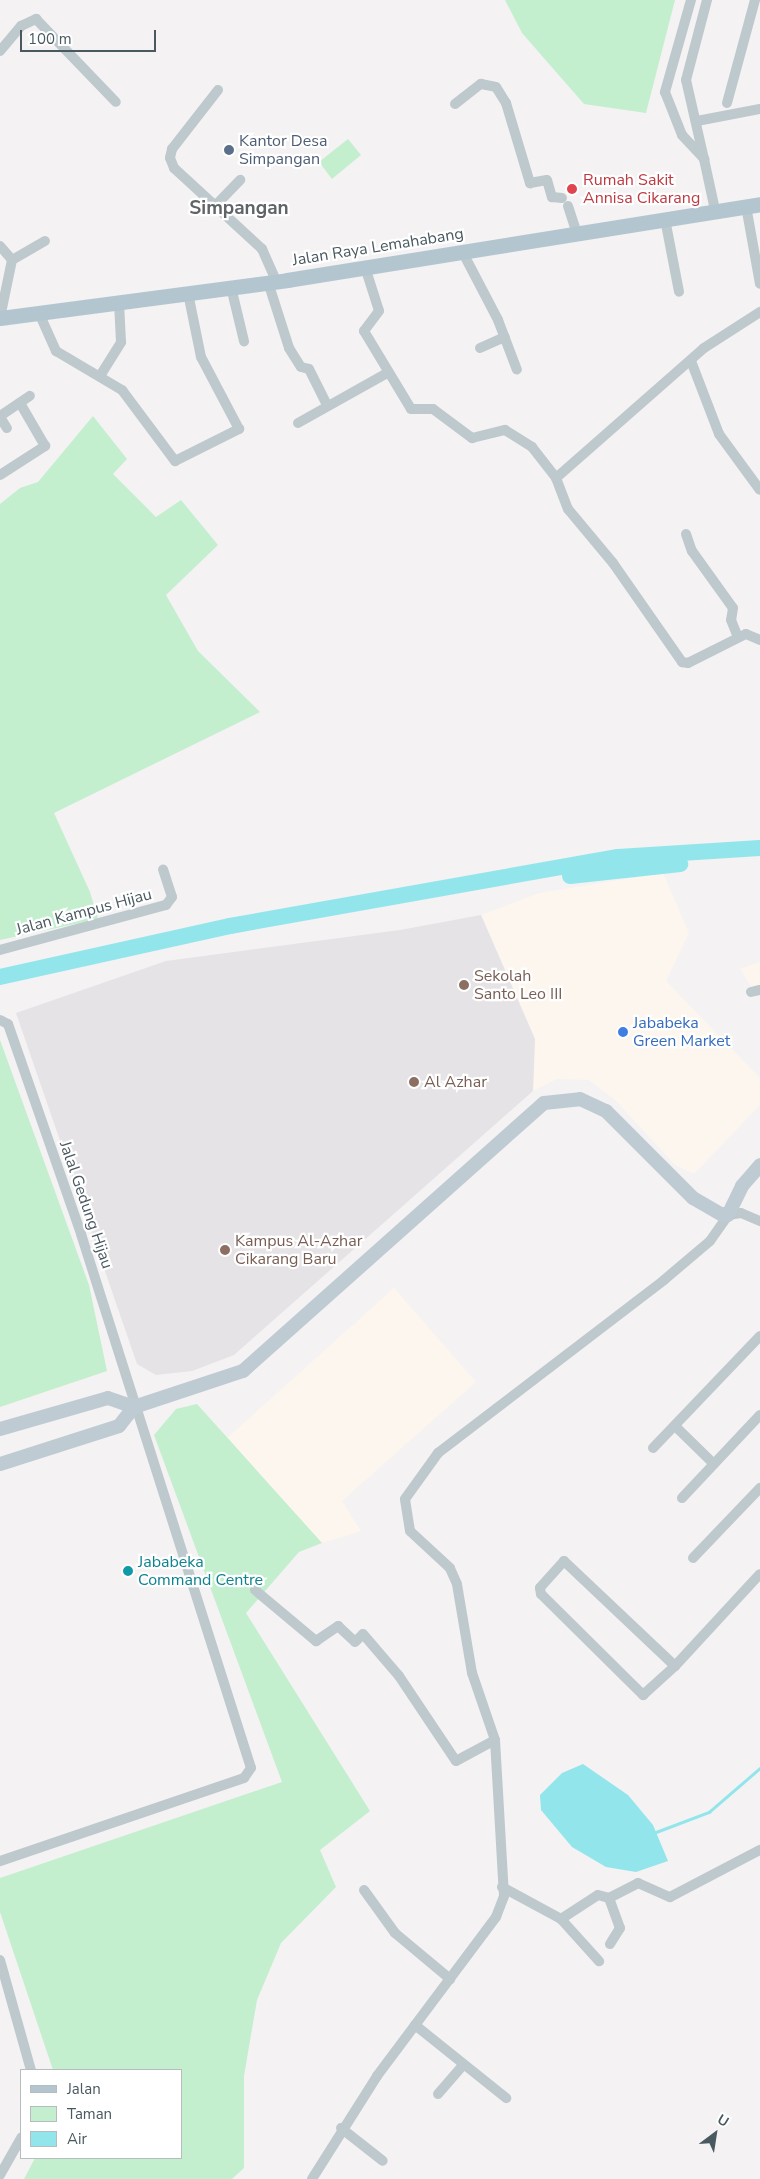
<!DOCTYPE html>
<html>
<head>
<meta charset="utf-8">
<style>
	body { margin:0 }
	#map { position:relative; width:760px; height:2179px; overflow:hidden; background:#f4f2f3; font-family:"Nunito Sans",sans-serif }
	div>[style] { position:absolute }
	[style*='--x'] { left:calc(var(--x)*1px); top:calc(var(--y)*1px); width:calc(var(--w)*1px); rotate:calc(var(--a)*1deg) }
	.commercial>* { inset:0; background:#fcf6ee }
	.education>* { inset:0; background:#e5e3e5 }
	.green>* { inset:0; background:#c3efce }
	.water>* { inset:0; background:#92e6eb }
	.stream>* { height:2.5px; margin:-1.25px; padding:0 1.25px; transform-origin:1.25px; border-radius:1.25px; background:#92e6eb }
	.river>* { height:16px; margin:-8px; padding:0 8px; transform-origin:8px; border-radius:8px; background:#92e6eb }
	.street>* { height:10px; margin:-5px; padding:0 5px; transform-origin:5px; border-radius:5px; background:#bec9ce }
	.secondary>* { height:14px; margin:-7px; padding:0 7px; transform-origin:7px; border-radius:7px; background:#bfcbd3 }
	.primary>* { height:15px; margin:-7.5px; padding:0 7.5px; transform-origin:7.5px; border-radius:7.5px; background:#b3c6d0 }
	.dots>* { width:14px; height:14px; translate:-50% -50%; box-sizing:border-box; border:2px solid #fff; border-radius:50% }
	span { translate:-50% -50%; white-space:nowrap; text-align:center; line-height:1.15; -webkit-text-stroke:4.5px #fff; paint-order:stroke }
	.service-label { font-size:16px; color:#4e5e75 }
	.left { translate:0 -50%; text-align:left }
	.health-label { font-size:16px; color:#be3a42 }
	.street-label { font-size:16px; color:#4a5960 }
	.education-label { font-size:16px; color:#785e54 }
	.shop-label { font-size:16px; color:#366cbe }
	.culture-label { font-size:16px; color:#0d838f }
	.quarter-label { font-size:19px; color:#5f6467; font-weight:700 }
	.legend { position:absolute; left:20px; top:2069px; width:162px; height:90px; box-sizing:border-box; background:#fff; border:1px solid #b7bdbf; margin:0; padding:6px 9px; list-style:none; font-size:15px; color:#4a5960 }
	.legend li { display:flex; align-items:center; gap:10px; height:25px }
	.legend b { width:25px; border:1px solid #b7bdbf }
	.north { position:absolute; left:690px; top:2109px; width:50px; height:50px; -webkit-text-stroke:4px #fff; paint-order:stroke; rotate:31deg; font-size:14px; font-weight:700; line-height:20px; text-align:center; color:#4a5960 }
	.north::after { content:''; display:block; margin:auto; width:18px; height:22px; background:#4a5960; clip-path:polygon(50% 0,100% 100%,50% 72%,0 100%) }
	.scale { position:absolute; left:20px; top:30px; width:136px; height:22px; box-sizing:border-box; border:2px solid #4a5960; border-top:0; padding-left:6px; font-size:15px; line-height:18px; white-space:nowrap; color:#4a5960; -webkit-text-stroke:4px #fff; paint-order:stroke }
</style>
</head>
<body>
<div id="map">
	<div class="commercial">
		<div style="clip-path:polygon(663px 873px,689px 933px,666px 981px,760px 1078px,760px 1105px,694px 1174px,675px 1165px,615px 1100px,589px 1080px,557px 1079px,533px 1091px,535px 1039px,481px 915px,539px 893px)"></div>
		<div style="clip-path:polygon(760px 962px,760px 995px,757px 995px,740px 969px)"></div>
		<div style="clip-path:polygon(394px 1288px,476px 1382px,342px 1501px,361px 1531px,322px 1543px,227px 1438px)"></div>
	</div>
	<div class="education">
		<div style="clip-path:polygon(481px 915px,535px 1039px,533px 1091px,234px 1355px,192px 1371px,156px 1375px,137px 1364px,16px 1013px,166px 961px,400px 930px)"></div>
	</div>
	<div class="green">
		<div style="clip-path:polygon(505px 0,675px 0,646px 113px,584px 104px,522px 33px)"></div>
		<div style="clip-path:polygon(348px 139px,361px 155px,332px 179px,319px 162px)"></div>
		<div style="clip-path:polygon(93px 416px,127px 459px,113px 474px,156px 517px,181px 500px,218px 545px,166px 595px,198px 651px,260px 712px,54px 813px,90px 892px,98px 919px,0 940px,0 504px,20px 488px,38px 482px)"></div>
		<div style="clip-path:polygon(0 1040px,89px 1285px,107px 1371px,0 1407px)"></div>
		<div style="clip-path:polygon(197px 1404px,322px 1543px,299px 1552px,246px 1613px,370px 1811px,320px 1850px,336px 1887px,281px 1943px,257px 2000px,244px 2076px,244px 2168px,232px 2179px,24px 2179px,35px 2158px,181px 2158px,181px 2070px,53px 2070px,0 1912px,0 1878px,282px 1782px,154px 1435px,176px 1409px)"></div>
	</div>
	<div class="water">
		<div style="clip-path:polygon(583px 1764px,628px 1795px,653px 1825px,668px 1861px,636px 1872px,606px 1867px,572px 1847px,541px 1810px,540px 1795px,562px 1773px)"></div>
	</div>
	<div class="stream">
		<div style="--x:656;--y:1832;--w:57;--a:-20.7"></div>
		<div style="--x:709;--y:1812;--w:67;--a:-40.8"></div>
	</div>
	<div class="river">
		<div style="--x:570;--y:876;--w:111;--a:-6.2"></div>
		<div style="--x:0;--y:977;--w:236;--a:-12.5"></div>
		<div style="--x:230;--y:926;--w:394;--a:-10.1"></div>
		<div style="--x:618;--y:857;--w:142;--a:-3.6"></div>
	</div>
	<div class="street">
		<div style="--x:691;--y:0;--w:96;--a:105.8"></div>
		<div style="--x:665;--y:92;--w:46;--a:68.4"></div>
		<div style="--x:682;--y:135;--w:33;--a:47"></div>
		<div style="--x:704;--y:159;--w:81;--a:-102.8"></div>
		<div style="--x:686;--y:80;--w:83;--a:-75.3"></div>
		<div style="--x:0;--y:51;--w:33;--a:-50"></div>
		<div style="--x:21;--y:26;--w:17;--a:-25"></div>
		<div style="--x:36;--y:19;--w:115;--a:46.1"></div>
		<div style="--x:218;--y:90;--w:75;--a:127.9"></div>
		<div style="--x:172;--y:149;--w:9;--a:103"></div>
		<div style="--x:170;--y:158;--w:11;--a:68"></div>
		<div style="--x:174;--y:168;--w:120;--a:42.6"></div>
		<div style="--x:262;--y:249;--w:35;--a:66"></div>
		<div style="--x:727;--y:103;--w:107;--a:-74.8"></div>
		<div style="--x:455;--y:104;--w:33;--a:-38"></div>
		<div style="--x:481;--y:84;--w:15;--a:11"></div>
		<div style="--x:496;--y:87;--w:19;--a:58"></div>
		<div style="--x:506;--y:103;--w:84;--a:73.3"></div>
		<div style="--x:530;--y:183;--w:17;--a:-10"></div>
		<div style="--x:547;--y:180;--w:18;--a:74"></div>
		<div style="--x:552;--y:197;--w:10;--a:6"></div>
		<div style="--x:697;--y:121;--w:64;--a:-10.8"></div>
		<div style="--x:704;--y:159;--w:52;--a:77.8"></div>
		<div style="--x:216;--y:205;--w:35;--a:-46"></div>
		<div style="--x:568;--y:206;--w:28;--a:72"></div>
		<div style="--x:746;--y:206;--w:79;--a:79.8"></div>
		<div style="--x:665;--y:219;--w:74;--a:79.1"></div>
		<div style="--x:0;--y:246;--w:18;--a:49"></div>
		<div style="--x:12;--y:260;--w:59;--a:101.7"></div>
		<div style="--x:462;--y:251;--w:78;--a:62.4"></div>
		<div style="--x:498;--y:320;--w:53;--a:69.2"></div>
		<div style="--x:12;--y:260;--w:38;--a:-30"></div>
		<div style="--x:365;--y:267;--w:46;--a:72.3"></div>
		<div style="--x:379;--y:311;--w:25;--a:127"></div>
		<div style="--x:364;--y:331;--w:91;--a:58.9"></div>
		<div style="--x:411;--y:409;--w:22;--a:0"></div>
		<div style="--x:433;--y:409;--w:49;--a:36.6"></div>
		<div style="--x:472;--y:438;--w:34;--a:-14"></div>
		<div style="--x:505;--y:430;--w:32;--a:32"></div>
		<div style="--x:532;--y:447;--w:39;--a:52"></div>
		<div style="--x:556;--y:478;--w:33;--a:69"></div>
		<div style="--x:568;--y:509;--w:70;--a:50.2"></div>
		<div style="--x:613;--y:563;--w:121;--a:55.1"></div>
		<div style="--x:682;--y:662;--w:6;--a:9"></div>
		<div style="--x:688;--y:663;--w:65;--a:-26.6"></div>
		<div style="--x:746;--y:634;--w:15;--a:23"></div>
		<div style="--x:268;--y:282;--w:69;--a:72.3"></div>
		<div style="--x:289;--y:348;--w:22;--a:58"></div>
		<div style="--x:301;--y:367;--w:8;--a:14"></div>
		<div style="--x:309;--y:369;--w:40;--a:63.4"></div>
		<div style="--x:231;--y:287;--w:56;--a:76.5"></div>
		<div style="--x:39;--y:313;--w:42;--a:65.9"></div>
		<div style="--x:56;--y:351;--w:77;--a:30.6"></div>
		<div style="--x:122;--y:390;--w:89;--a:53.3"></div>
		<div style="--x:175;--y:461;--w:72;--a:-26.6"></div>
		<div style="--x:239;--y:429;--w:81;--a:-117.8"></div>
		<div style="--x:201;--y:357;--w:65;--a:-101.5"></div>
		<div style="--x:480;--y:348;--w:27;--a:-24"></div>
		<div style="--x:691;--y:361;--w:78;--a:69"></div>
		<div style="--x:719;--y:434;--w:69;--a:53.8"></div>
		<div style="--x:100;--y:376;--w:40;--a:-58"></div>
		<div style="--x:121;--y:342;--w:40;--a:-92.9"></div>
		<div style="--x:0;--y:416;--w:36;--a:-34"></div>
		<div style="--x:0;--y:417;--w:13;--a:58"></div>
		<div style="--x:298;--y:423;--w:102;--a:-29.3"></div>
		<div style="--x:0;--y:475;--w:54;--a:-32.8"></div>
		<div style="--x:45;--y:446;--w:50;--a:-120.2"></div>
		<div style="--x:556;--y:478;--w:197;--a:-41.3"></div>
		<div style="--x:704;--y:348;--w:67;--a:-32.7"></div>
		<div style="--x:686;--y:534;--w:18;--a:71"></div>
		<div style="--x:692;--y:551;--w:70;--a:54.3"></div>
		<div style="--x:733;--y:608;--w:12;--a:99"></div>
		<div style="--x:731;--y:620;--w:18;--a:68"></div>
		<div style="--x:0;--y:950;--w:172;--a:-15.2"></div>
		<div style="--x:166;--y:905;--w:10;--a:-53"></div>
		<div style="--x:172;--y:897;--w:29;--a:-108"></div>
		<div style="--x:751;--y:992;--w:9;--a:-13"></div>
		<div style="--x:0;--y:1020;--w:9;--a:27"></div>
		<div style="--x:8;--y:1024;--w:222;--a:70.8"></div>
		<div style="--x:81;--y:1234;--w:560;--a:72.34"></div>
		<div style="--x:251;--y:1768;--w:12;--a:125"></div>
		<div style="--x:244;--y:1778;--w:258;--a:161.2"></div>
		<div style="--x:675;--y:1426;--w:54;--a:44.3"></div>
		<div style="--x:653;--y:1448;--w:155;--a:-46.3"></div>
		<div style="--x:682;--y:1498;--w:114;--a:-46.8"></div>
		<div style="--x:693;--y:1558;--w:97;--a:-46.3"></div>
		<div style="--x:255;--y:1590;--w:80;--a:39.9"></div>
		<div style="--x:316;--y:1641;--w:27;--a:-34"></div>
		<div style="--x:338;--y:1626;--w:23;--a:43"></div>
		<div style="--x:355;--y:1642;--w:11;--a:-45"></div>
		<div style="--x:363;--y:1634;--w:55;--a:49.4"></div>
		<div style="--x:399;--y:1676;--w:102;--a:56.2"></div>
		<div style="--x:456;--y:1761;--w:44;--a:-28.3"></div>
		<div style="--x:675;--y:1666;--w:153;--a:-136.6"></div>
		<div style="--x:564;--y:1561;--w:36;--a:132"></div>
		<div style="--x:540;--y:1588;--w:6;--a:81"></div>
		<div style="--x:541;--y:1594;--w:144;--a:44.7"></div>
		<div style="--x:643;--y:1695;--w:43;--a:-42.2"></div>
		<div style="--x:675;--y:1666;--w:125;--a:-47.3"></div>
		<div style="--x:502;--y:1887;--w:67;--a:28.5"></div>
		<div style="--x:561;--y:1919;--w:44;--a:-33"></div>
		<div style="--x:598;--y:1895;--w:11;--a:15"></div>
		<div style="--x:609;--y:1898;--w:33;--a:-27"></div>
		<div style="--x:638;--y:1883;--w:35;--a:24"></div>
		<div style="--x:670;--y:1897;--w:102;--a:-27.6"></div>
		<div style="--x:364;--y:1890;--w:53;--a:54.2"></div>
		<div style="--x:395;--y:1933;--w:72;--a:39.9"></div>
		<div style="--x:609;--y:1898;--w:32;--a:70"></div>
		<div style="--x:620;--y:1928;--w:19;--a:122"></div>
		<div style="--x:561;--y:1919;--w:57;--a:47.9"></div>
		<div style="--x:0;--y:1960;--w:114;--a:74.3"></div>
		<div style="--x:415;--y:2025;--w:117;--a:38.7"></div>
		<div style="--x:438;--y:2094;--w:38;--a:-49"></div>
		<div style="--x:341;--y:2128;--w:53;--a:38.2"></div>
		<div style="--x:0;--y:2175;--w:43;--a:-60.4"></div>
		<div style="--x:312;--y:2179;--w:122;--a:-57.7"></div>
		<div style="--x:377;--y:2076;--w:199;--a:-53.2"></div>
		<div style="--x:496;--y:1917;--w:22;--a:-69"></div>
		<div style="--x:504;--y:1896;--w:156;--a:-93.3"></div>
		<div style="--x:495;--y:1740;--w:71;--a:-108.9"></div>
		<div style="--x:472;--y:1673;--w:90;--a:-99.6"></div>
		<div style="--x:457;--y:1584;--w:17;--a:-114"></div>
		<div style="--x:450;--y:1568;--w:54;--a:-137.2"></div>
		<div style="--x:410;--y:1531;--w:32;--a:-99"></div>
		<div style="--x:405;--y:1499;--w:57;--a:-54.3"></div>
		<div style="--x:438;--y:1453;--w:285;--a:-37.4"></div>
		<div style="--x:664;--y:1280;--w:60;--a:-40.3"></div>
		<div style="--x:710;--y:1241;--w:32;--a:-55"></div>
		<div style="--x:728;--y:1215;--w:13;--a:-9"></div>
		<div style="--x:741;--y:1213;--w:21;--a:23"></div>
	</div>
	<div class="secondary">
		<div style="--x:0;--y:1429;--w:112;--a:-16"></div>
		<div style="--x:108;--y:1398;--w:28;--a:19"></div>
		<div style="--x:134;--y:1407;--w:115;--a:-18.3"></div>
		<div style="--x:243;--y:1371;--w:403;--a:-41.7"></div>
		<div style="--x:544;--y:1103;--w:36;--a:-6"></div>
		<div style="--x:580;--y:1099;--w:29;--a:25"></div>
		<div style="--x:606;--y:1111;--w:123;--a:45"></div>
		<div style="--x:693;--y:1198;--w:32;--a:30"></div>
		<div style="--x:721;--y:1214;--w:7;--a:8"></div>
		<div style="--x:728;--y:1215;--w:32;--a:-64"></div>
		<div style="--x:742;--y:1186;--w:28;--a:-49"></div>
		<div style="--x:0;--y:1464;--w:125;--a:-17.7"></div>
		<div style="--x:119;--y:1426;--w:24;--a:-52"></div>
	</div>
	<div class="primary">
		<div style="--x:0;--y:318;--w:290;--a:-7.5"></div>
		<div style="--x:287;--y:280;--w:479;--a:-9.1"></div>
	</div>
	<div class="dots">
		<div style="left:229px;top:150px;background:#5c6f8a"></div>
		<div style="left:572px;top:189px;background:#e0444e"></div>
		<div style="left:464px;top:985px;background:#8d6e63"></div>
		<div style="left:623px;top:1032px;background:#3f7fe0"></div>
		<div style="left:414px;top:1082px;background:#8d6e63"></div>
		<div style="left:225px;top:1250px;background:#8d6e63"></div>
		<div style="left:128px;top:1571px;background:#0f9aa8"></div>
	</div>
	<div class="service-label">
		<span class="left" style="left:239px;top:150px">Kantor Desa<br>Simpangan</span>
	</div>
	<div class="health-label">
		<span class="left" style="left:583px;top:189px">Rumah Sakit<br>Annisa Cikarang</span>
	</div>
	<div class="street-label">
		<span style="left:378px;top:247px;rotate:-9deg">Jalan Raya Lemahabang</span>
		<span style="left:84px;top:912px;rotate:-15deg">Jalan Kampus Hijau</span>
		<span style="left:86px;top:1205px;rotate:71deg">Jalal Gedung Hijau</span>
	</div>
	<div class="education-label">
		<span class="left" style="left:474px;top:985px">Sekolah<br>Santo Leo III</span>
		<span class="left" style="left:424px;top:1082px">Al Azhar</span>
		<span class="left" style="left:235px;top:1250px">Kampus Al-Azhar<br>Cikarang Baru</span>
	</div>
	<div class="shop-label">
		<span class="left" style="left:633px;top:1032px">Jababeka<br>Green Market</span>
	</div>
	<div class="culture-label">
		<span class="left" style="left:138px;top:1571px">Jababeka<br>Command Centre</span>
	</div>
	<div class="quarter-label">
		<span style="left:239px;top:209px">Simpangan</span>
	</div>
	<ul class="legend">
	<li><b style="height:6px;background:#b3c6d0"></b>Jalan</li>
	<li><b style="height:14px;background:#c3efce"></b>Taman</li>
	<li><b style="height:14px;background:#92e6eb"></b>Air</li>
	</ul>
	<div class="north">U</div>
	<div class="scale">100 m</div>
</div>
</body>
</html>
